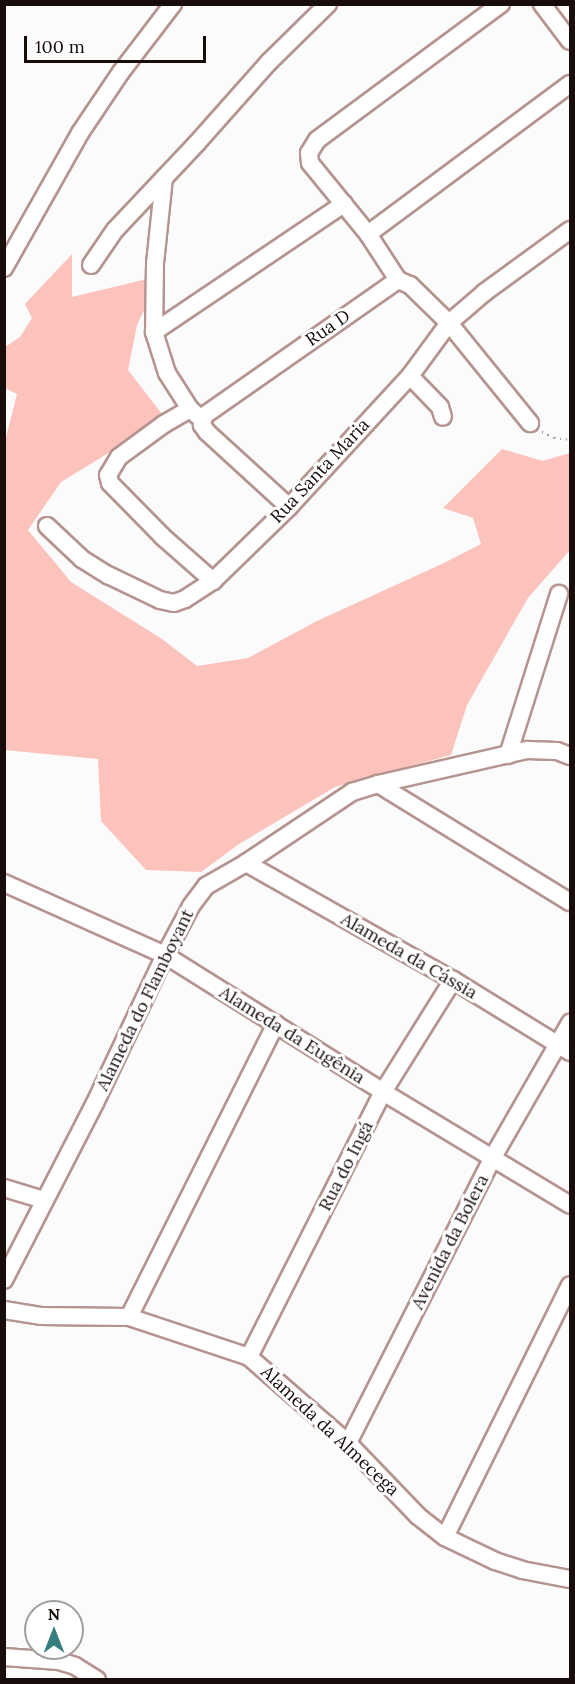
<!DOCTYPE html>
<html>
<head>
<meta charset="utf-8">
<style>
	body { margin:0 }
	#map { position:relative; width:575px; height:1684px; overflow:hidden; background:#fbfbfb; font-family:Lora,serif }
	div>[style] { position:absolute }
	[style*='--x'] { left:calc(var(--x)*1px); top:calc(var(--y)*1px); width:calc(var(--w)*1px); rotate:calc(var(--a)*1deg) }
	.green>* { inset:0; background:#fcc2bc }
	.path>* { height:2px; margin-top:-1px; transform-origin:0; background:repeating-linear-gradient(90deg,#999493 0 1.5px,transparent 0 6px) }
	.roads { filter:drop-shadow(2px 0 #b59490) drop-shadow(-2px 0 #b59490) drop-shadow(0 2px #b59490) drop-shadow(0 -2px #b59490) }
	.minor>* { height:16px; margin:-8px; padding:0 8px; transform-origin:8px; border-radius:8px; background:#fff }
	span { translate:-50% -50%; white-space:nowrap; text-align:center; line-height:1.15; -webkit-text-stroke:6px #fff; paint-order:stroke }
	.street-label { font-size:18px; color:#190d0c }
	.frame { position:absolute; inset:0; border:6px solid #190d0c; pointer-events:none }
	.north { position:absolute; left:24px; top:1600px; width:60px; height:60px; box-sizing:border-box; background:#fff; border:2px solid #a39e9e; border-radius:50%; rotate:0deg; font-size:16px; font-weight:700; line-height:24px; text-align:center; color:#190d0c }
	.north::after { content:''; display:block; margin:auto; width:21px; height:27px; background:#357e7d; clip-path:polygon(50% 0,100% 100%,50% 72%,0 100%) }
	.scale { position:absolute; left:24px; top:36px; width:182px; height:27px; box-sizing:border-box; border:3px solid #190d0c; border-top:0; padding-left:8px; font-size:18px; line-height:21px; white-space:nowrap; color:#190d0c; -webkit-text-stroke:4px #fff; paint-order:stroke }
</style>
</head>
<body>
<div id="map">
	<div class="green">
		<div style="clip-path:polygon(72px 254px,72px 297px,147px 279px,151px 296px,137px 325px,128px 370px,162px 414px,153px 426px,61px 482px,28px 530px,71px 582px,162px 639px,197px 666px,248px 658px,317px 621px,444px 563px,481px 544px,473px 518px,443px 508px,502px 449px,543px 461px,570px 453px,570px 550px,528px 598px,467px 705px,451px 755px,335px 787px,239px 844px,201px 872px,146px 870px,101px 821px,98px 759px,5px 750px,4px 445px,17px 394px,5px 388px,5px 347px,20px 337px,32px 318px,25px 304px)"></div>
	</div>
	<div class="path">
		<div style="--x:542;--y:432;--w:13;--a:27"></div>
		<div style="--x:554;--y:438;--w:16;--a:7"></div>
	</div>
	<div class="roads">
		<div class="minor">
			<div style="--x:542;--y:4;--w:46;--a:52.9"></div>
			<div style="--x:164;--y:178;--w:85;--a:96"></div>
			<div style="--x:155;--y:263;--w:69;--a:90.8"></div>
			<div style="--x:154;--y:332;--w:43;--a:72.4"></div>
			<div style="--x:167;--y:373;--w:43;--a:57.4"></div>
			<div style="--x:190;--y:409;--w:11;--a:41"></div>
			<div style="--x:368;--y:234;--w:92;--a:-129.2"></div>
			<div style="--x:310;--y:163;--w:10;--a:-96"></div>
			<div style="--x:309;--y:153;--w:15;--a:-58"></div>
			<div style="--x:317;--y:140;--w:229;--a:-36.5"></div>
			<div style="--x:91;--y:265;--w:42;--a:-55.6"></div>
			<div style="--x:115;--y:230;--w:120;--a:-46.7"></div>
			<div style="--x:197;--y:143;--w:108;--a:-48.4"></div>
			<div style="--x:269;--y:62;--w:83;--a:-44.5"></div>
			<div style="--x:4;--y:268;--w:155;--a:-60.6"></div>
			<div style="--x:80;--y:133;--w:73;--a:-56.1"></div>
			<div style="--x:121;--y:72;--w:86;--a:-52.6"></div>
			<div style="--x:398;--y:280;--w:55;--a:-123.1"></div>
			<div style="--x:368;--y:234;--w:252;--a:-36.6"></div>
			<div style="--x:154;--y:332;--w:229;--a:-34"></div>
			<div style="--x:410;--y:376;--w:43;--a:45.9"></div>
			<div style="--x:440;--y:407;--w:10;--a:73"></div>
			<div style="--x:190;--y:409;--w:30;--a:150"></div>
			<div style="--x:164;--y:424;--w:56;--a:143.7"></div>
			<div style="--x:119;--y:457;--w:21;--a:121"></div>
			<div style="--x:108;--y:475;--w:8;--a:76"></div>
			<div style="--x:110;--y:483;--w:76;--a:45.5"></div>
			<div style="--x:163;--y:537;--w:67;--a:41.3"></div>
			<div style="--x:289;--y:507;--w:111;--a:-137.6"></div>
			<div style="--x:207;--y:432;--w:9;--a:-126"></div>
			<div style="--x:202;--y:425;--w:6;--a:-81"></div>
			<div style="--x:203;--y:419;--w:4;--a:-63"></div>
			<div style="--x:205;--y:415;--w:236;--a:-35"></div>
			<div style="--x:398;--y:280;--w:13;--a:23"></div>
			<div style="--x:410;--y:285;--w:54;--a:44.3"></div>
			<div style="--x:449;--y:323;--w:129;--a:51"></div>
			<div style="--x:47;--y:526;--w:48;--a:43.3"></div>
			<div style="--x:82;--y:559;--w:31;--a:32"></div>
			<div style="--x:108;--y:575;--w:58;--a:25.7"></div>
			<div style="--x:160;--y:600;--w:14;--a:12"></div>
			<div style="--x:174;--y:603;--w:12;--a:-20"></div>
			<div style="--x:185;--y:599;--w:33;--a:-33"></div>
			<div style="--x:213;--y:581;--w:106;--a:-44.2"></div>
			<div style="--x:289;--y:507;--w:178;--a:-47.3"></div>
			<div style="--x:410;--y:376;--w:66;--a:-53.7"></div>
			<div style="--x:449;--y:323;--w:48;--a:-40.7"></div>
			<div style="--x:485;--y:292;--w:105;--a:-36.1"></div>
			<div style="--x:508;--y:755;--w:169;--a:-72.4"></div>
			<div style="--x:378;--y:784;--w:225;--a:31.6"></div>
			<div style="--x:246;--y:863;--w:238;--a:29.5"></div>
			<div style="--x:453;--y:980;--w:137;--a:31.6"></div>
			<div style="--x:4;--y:883;--w:176;--a:24.1"></div>
			<div style="--x:165;--y:955;--w:257;--a:32.1"></div>
			<div style="--x:383;--y:1092;--w:218;--a:31.1"></div>
			<div style="--x:4;--y:1188;--w:42;--a:16.7"></div>
			<div style="--x:4;--y:1280;--w:199;--a:-62.8"></div>
			<div style="--x:95;--y:1103;--w:164;--a:-64.7"></div>
			<div style="--x:165;--y:955;--w:55;--a:-62"></div>
			<div style="--x:191;--y:906;--w:25;--a:-53"></div>
			<div style="--x:206;--y:886;--w:46;--a:-29.9"></div>
			<div style="--x:246;--y:863;--w:128;--a:-33.8"></div>
			<div style="--x:352;--y:792;--w:27;--a:-17"></div>
			<div style="--x:378;--y:784;--w:153;--a:-12.9"></div>
			<div style="--x:527;--y:750;--w:30;--a:2"></div>
			<div style="--x:557;--y:751;--w:14;--a:21"></div>
			<div style="--x:4;--y:1310;--w:37;--a:9"></div>
			<div style="--x:41;--y:1316;--w:88;--a:0.7"></div>
			<div style="--x:129;--y:1317;--w:126;--a:18.4"></div>
			<div style="--x:249;--y:1357;--w:131;--a:41"></div>
			<div style="--x:348;--y:1443;--w:101;--a:46.2"></div>
			<div style="--x:418;--y:1516;--w:34;--a:38"></div>
			<div style="--x:445;--y:1537;--w:55;--a:25.6"></div>
			<div style="--x:495;--y:1561;--w:28;--a:18"></div>
			<div style="--x:522;--y:1570;--w:49;--a:10.6"></div>
			<div style="--x:129;--y:1317;--w:328;--a:-63.4"></div>
			<div style="--x:249;--y:1357;--w:297;--a:-63.2"></div>
			<div style="--x:383;--y:1092;--w:132;--a:-58"></div>
			<div style="--x:348;--y:1443;--w:321;--a:-63.1"></div>
			<div style="--x:493;--y:1157;--w:155;--a:-60.1"></div>
			<div style="--x:445;--y:1537;--w:281;--a:-63.6"></div>
			<div style="--x:4;--y:1657;--w:55;--a:4.2"></div>
			<div style="--x:59;--y:1661;--w:17;--a:17"></div>
			<div style="--x:75;--y:1666;--w:26;--a:32"></div>
		</div>
	</div>
	<div class="street-label">
		<span style="left:328px;top:328px;rotate:-35deg">Rua D</span>
		<span style="left:320px;top:471px;rotate:-47deg">Rua Santa Maria</span>
		<span style="left:409px;top:956px;rotate:30deg">Alameda da Cássia</span>
		<span style="left:145px;top:1000px;rotate:-64deg">Alameda do Flamboyant</span>
		<span style="left:292px;top:1035px;rotate:32deg">Alameda da Eugênia</span>
		<span style="left:346px;top:1166px;rotate:-63deg">Rua do Ingá</span>
		<span style="left:450px;top:1242px;rotate:-63deg">Avenida da Bolera</span>
		<span style="left:330px;top:1431px;rotate:43deg">Alameda da Almecega</span>
	</div>
	<div class="frame"></div>
	<div class="north">N</div>
	<div class="scale">100 m</div>
</div>
</body>
</html>
